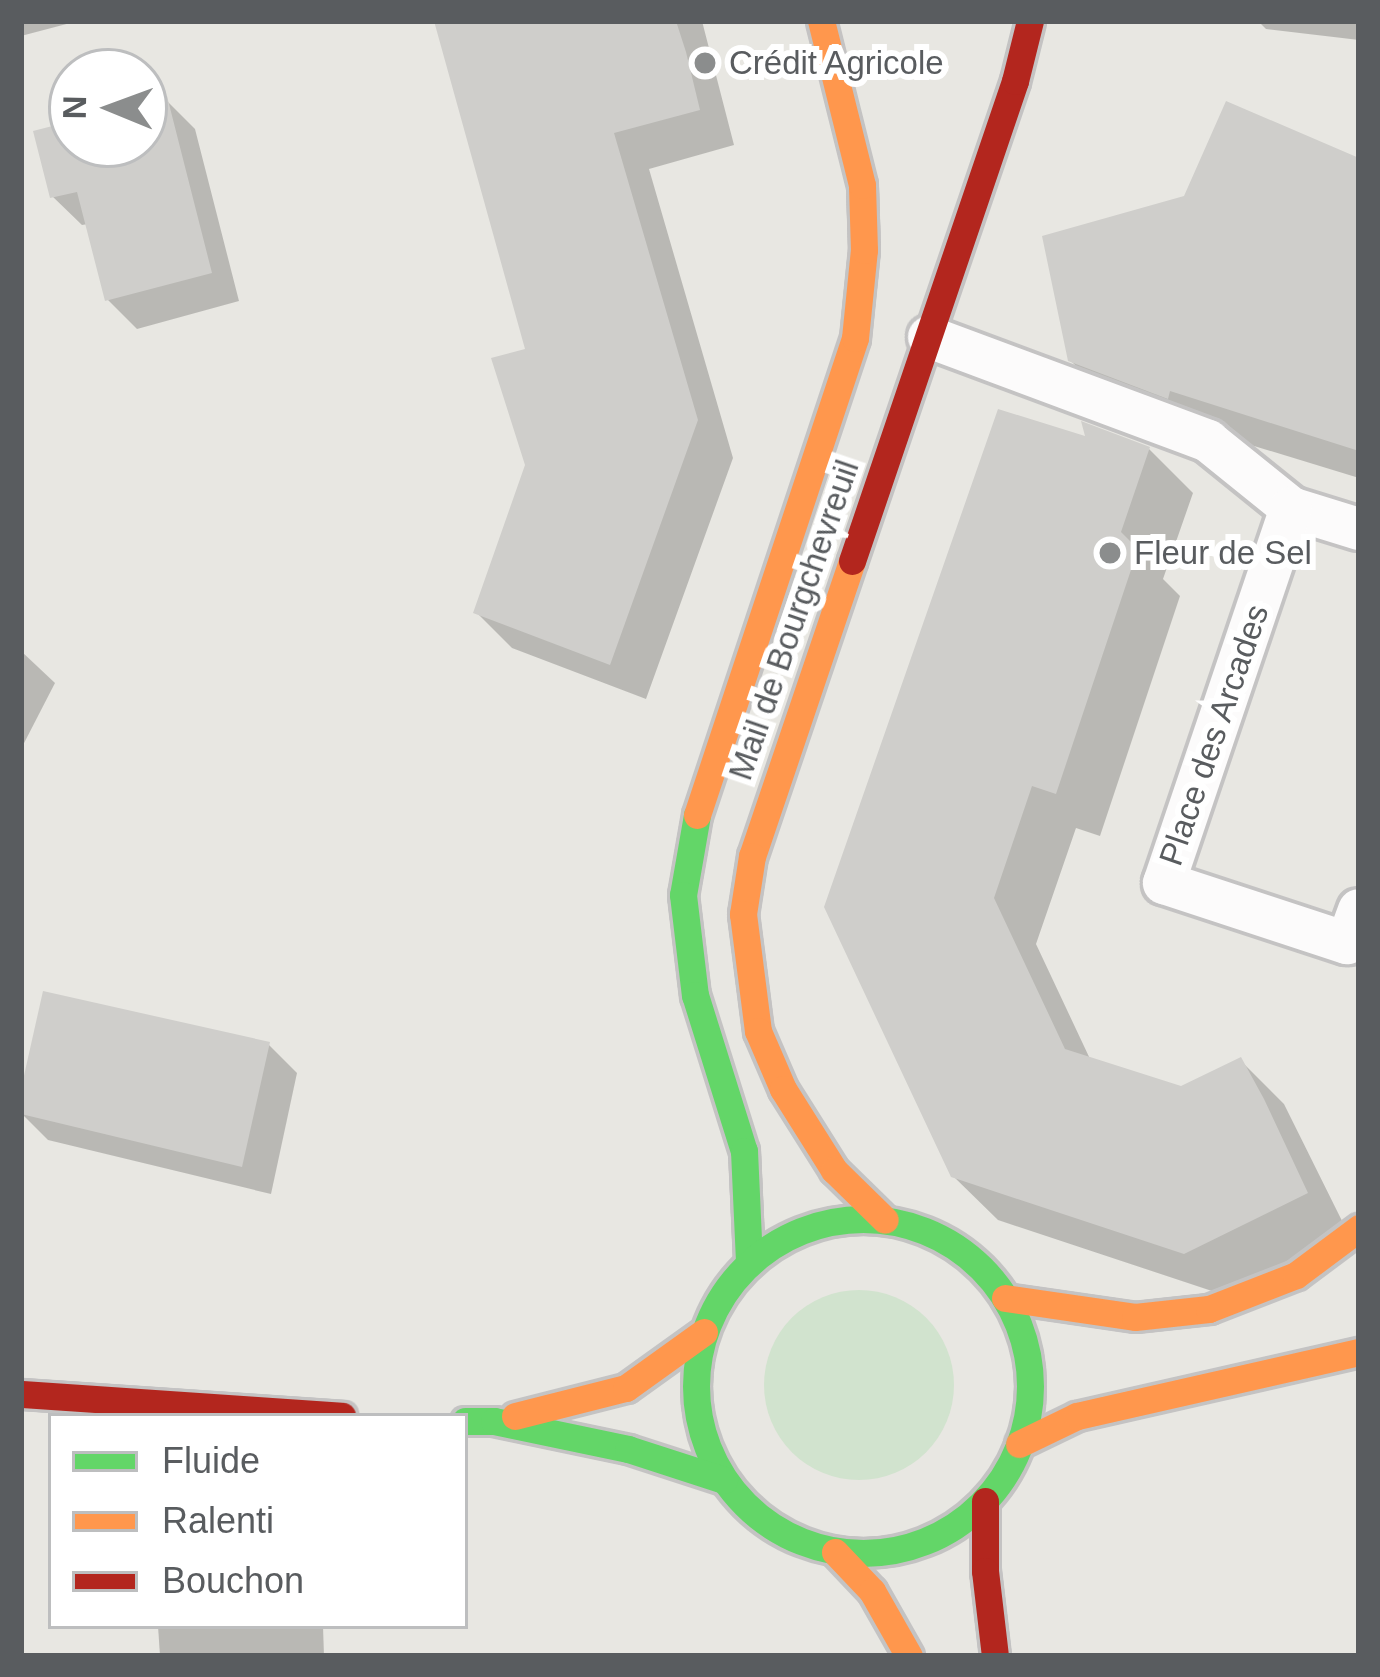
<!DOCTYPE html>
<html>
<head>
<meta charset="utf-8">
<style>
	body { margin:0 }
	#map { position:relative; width:1380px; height:1677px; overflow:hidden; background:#e8e7e2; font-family:Arial,sans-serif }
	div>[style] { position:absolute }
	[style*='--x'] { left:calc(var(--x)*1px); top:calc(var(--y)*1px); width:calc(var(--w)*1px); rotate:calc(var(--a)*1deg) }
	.green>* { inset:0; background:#d1e3ce }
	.round { border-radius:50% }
	.shadow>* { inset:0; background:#0003 }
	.building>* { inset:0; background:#cfcecb }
	.roads { filter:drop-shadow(3px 0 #c4c3c3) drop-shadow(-3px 0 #c4c3c3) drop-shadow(0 3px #c4c3c3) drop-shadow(0 -3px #c4c3c3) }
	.lane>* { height:42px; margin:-21px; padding:0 21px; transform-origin:21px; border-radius:21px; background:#fcfbfb }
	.fast>* { height:27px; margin:-13.5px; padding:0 13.5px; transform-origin:13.5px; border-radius:13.5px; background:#63d668 }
	.fast>.ring { margin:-13.5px; padding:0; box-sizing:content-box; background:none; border:27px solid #63d668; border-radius:50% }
	.slow>* { height:27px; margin:-13.5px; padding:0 13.5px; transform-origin:13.5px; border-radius:13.5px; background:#ff974d }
	.jam>* { height:27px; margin:-13.5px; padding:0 13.5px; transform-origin:13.5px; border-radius:13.5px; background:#b3261e }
	.dots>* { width:33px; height:33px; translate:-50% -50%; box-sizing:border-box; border:6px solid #fff; border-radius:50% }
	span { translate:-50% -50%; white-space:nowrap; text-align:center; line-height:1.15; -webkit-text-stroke:12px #fff; paint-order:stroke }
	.poi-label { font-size:33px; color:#595c5f }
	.left { translate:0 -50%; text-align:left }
	.street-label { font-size:33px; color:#595c5f }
	.frame { position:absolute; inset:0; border:24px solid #595c5f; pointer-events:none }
	.legend { position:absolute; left:48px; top:1413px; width:420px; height:216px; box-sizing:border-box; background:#fff; border:3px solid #bdbebf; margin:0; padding:15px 21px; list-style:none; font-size:36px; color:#595c5f }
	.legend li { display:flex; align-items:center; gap:24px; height:60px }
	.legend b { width:60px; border:3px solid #bdbebf }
	.north { position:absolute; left:48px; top:48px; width:120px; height:120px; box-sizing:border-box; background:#fff; border:3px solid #bdbebf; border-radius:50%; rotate:271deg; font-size:33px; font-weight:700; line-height:48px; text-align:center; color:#595c5f }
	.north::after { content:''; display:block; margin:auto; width:42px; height:54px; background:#8b8d8d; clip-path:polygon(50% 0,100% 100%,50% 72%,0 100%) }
</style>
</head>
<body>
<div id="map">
	<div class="green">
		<div class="round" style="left:764px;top:1290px;width:190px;height:190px"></div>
	</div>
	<div class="shadow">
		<div style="clip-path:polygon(21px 21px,78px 21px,21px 36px)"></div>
		<div style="clip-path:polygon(437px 21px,702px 21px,734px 145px,649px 169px,733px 458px,646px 699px,512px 648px,476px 612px,529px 465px,529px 351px)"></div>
		<div style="clip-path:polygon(1258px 21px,1359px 21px,1359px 40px,1266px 29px)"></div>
		<div style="clip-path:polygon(166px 100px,195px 129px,239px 301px,137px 329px,108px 300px,88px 224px,82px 225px,52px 196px,72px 124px,72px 144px,144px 144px,144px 105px)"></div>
		<div style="clip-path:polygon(1359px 161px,1359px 478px,1113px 403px,1070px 360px)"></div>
		<div style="clip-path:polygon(1089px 441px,1149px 449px,1193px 493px,1163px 579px,1180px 596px,1100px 836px,1076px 828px,1036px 944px,1091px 1061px,1181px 1089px,1240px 1060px,1284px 1104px,1350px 1237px,1230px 1297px,998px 1220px,953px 1176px,827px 907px)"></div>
		<div style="clip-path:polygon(21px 651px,55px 683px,21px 749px)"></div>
		<div style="clip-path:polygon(268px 1044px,297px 1073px,271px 1194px,48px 1140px,21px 1113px,21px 1102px)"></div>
		<div style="clip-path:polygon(158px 1626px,323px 1626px,324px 1656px,160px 1656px)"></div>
	</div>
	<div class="building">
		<div style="clip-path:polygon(434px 21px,676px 21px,686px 52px,700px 110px,614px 133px,698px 420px,610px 665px,473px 613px,525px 465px,491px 358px,525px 349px)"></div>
		<div style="clip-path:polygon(167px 96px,212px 273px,105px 301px,77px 192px,50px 198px,33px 131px,72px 121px,72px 144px,144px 144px,144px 102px)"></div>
		<div style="clip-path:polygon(1226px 101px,1359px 158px,1359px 451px,1170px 391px,1168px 399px,1068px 361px,1042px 236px,1184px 196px)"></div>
		<div style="clip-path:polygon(998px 409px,1085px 436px,1081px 421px,1150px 447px,1121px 532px,1138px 549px,1056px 794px,1032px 786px,994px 898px,1065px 1049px,1181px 1086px,1241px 1057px,1264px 1099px,1308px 1193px,1184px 1254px,951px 1177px,824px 907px)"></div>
		<div style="clip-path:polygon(43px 991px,270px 1042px,242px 1167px,21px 1114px,21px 1089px)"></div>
	</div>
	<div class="roads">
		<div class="lane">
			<div style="--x:929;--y:337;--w:298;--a:20.4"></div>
			<div style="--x:1208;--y:441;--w:107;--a:38.9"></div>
			<div style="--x:1291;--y:508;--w:71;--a:17.2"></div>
			<div style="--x:1291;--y:508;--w:396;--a:108.7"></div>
			<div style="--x:1164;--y:883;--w:193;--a:18.2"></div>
			<div style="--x:1347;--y:943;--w:35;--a:-70"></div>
		</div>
		<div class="fast">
			<div style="--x:697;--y:815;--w:81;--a:99.9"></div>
			<div style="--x:683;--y:895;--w:101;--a:83.2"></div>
			<div style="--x:695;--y:995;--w:164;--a:72.6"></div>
			<div style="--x:744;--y:1151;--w:112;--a:87.4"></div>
			<div class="ring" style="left:696px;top:1219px;width:307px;height:307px"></div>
			<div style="--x:465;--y:1421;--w:29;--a:0"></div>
			<div style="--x:494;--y:1421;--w:137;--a:11.8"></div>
			<div style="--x:628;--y:1449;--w:101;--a:17.9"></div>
		</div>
		<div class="slow">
			<div style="--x:852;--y:561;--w:311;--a:108.7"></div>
			<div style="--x:752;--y:856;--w:59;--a:98.8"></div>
			<div style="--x:743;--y:914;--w:118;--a:82.7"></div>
			<div style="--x:758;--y:1031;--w:63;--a:66.7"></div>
			<div style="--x:783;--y:1089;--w:96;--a:57.8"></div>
			<div style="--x:834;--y:1170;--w:71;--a:44.4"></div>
			<div style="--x:697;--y:815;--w:502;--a:-71.67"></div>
			<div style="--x:855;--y:338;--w:88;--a:-84.2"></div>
			<div style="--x:864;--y:250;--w:65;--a:-91.8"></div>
			<div style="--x:862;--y:185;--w:169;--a:-104"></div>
			<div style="--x:1005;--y:1298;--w:131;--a:8.3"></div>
			<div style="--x:1135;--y:1317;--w:74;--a:-6.2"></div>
			<div style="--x:1209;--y:1309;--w:93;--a:-21.3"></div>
			<div style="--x:1296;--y:1275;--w:79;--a:-36.7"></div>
			<div style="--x:515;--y:1416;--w:114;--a:-14.2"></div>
			<div style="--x:626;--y:1388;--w:96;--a:-35.7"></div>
			<div style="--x:1019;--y:1444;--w:64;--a:-25.8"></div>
			<div style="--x:1077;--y:1416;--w:289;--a:-12.8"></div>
			<div style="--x:835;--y:1552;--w:54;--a:46.5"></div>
			<div style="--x:872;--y:1591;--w:75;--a:60.4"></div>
		</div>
		<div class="jam">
			<div style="--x:852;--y:561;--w:507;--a:-71.24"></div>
			<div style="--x:1015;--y:81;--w:62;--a:-76"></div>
			<div style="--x:21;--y:1394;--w:322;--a:3.9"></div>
			<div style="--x:985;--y:1501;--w:70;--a:90"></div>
			<div style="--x:985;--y:1571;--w:86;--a:83.3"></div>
		</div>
	</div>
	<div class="dots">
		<div style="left:705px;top:63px;background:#8b8d8d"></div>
		<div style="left:1110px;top:553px;background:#8b8d8d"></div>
	</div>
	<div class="poi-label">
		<span class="left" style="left:729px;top:63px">Crédit Agricole</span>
		<span class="left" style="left:1134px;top:553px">Fleur de Sel</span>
	</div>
	<div class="street-label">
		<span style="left:794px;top:620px;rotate:-71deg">Mail de Bourgchevreuil</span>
		<span style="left:1214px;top:735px;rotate:-71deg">Place des Arcades</span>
	</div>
	<div class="frame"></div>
	<ul class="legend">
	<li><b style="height:15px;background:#63d668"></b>Fluide</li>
	<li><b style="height:15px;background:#ff974d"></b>Ralenti</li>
	<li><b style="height:15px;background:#b3261e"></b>Bouchon</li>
	</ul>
	<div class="north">N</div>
</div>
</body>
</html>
